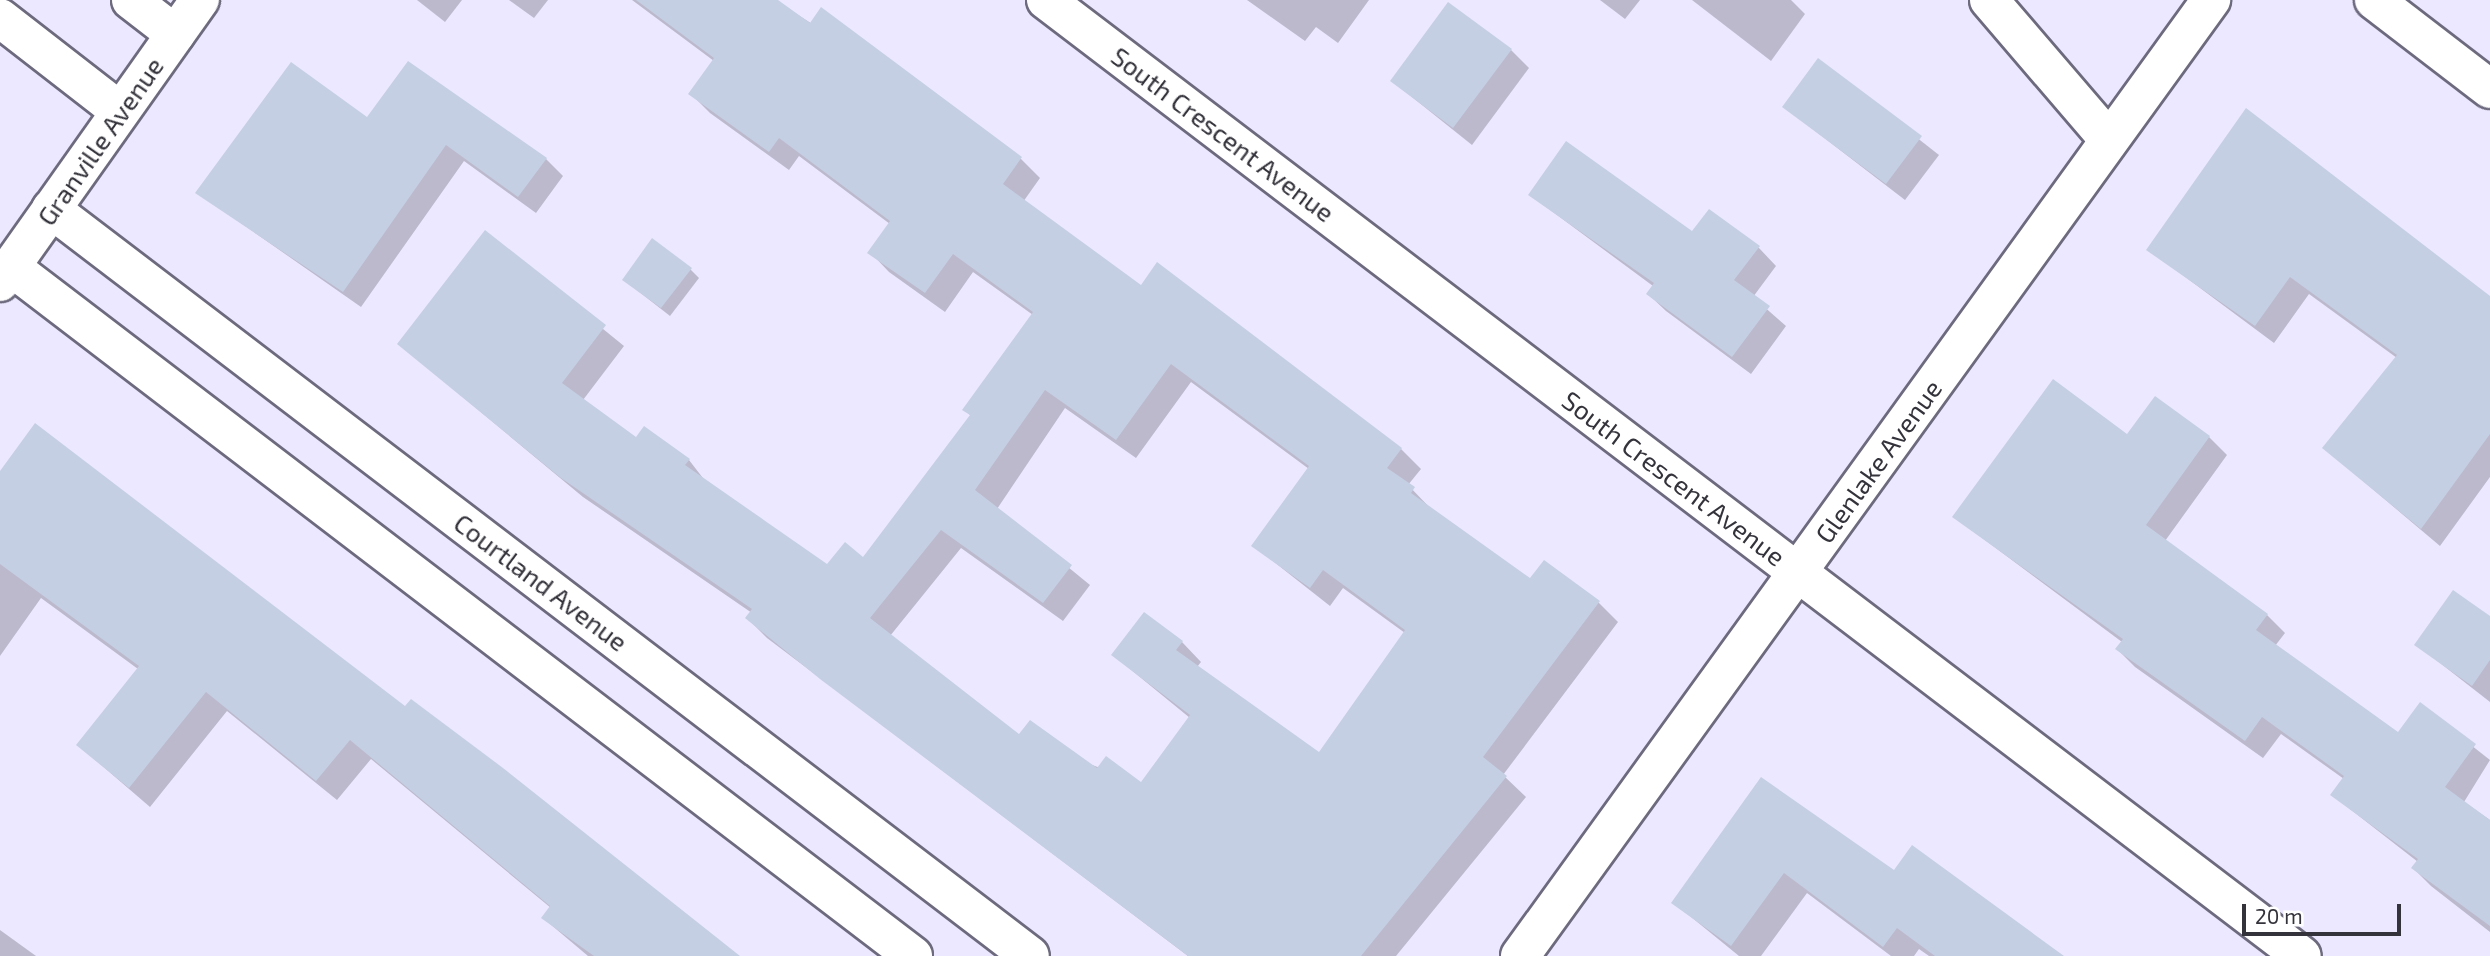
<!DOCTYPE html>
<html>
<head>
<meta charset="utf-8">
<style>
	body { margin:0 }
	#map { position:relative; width:2490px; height:956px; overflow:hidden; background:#ebe8ff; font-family:"Exo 2",sans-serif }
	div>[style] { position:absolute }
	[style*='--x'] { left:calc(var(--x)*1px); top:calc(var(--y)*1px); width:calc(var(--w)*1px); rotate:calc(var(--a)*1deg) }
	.shadow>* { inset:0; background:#0003 }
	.building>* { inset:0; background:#c5cfe4 }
	.roads { filter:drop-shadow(2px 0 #6d6a7e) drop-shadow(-2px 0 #6d6a7e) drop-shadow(0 2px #6d6a7e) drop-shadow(0 -2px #6d6a7e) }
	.minor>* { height:38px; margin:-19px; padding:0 19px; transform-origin:19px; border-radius:19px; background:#fff }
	span { translate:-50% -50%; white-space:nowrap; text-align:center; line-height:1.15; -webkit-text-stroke:7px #fff; paint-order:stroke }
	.street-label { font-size:26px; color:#34333b }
	.scale { position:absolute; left:2242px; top:904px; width:159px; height:32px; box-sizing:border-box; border:4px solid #34333b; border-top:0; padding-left:9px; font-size:21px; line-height:24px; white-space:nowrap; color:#34333b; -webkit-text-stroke:5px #fff; paint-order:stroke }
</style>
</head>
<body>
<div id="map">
	<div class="shadow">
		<div style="clip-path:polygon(417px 0,462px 0,445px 22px)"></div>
		<div style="clip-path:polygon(509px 0,548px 0,534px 18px)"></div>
		<div style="clip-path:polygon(evenodd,632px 0,775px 0,1021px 159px,1040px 178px,1023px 202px,1141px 287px,1158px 264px,1401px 449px,1421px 469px,1408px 485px,1432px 510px,1530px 581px,1598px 602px,1618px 622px,1503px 775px,1526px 797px,1396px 956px,1188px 956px,767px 638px,747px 618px,752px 613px,583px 497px,399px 344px,485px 233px,624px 346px,583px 400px,636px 439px,689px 460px,706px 482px,827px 567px,863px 559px,971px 416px,964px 409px,1033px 315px,973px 272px,945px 312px,889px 272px,870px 252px,890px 224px,799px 156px,789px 170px,710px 113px,690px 93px,714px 61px,632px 0,1191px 382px,1309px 469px,1254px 546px,1330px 606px,1343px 588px,1405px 633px,1319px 755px,1197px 667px,1201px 662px,1182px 642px,1113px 655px,1190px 718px,1142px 784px,1019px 737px,890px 636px,961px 548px,1063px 621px,1090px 585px,997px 509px,1065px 408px,1136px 458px,1191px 382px)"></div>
		<div style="clip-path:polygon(1247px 0,1369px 0,1338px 43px,1316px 27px,1305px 41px)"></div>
		<div style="clip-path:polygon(1600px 0,1640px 0,1625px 19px)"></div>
		<div style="clip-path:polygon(1692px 0,1791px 0,1805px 14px,1771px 61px)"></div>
		<div style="clip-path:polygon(1511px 50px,1529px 68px,1472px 145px,1392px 81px)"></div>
		<div style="clip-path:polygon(1818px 60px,1939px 155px,1905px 200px,1784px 107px)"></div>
		<div style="clip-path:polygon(367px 119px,546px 159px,563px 176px,536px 213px,464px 161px,361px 307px,198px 193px)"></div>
		<div style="clip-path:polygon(1530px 195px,1759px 248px,1776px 266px,1753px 297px,1786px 326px,1751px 374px,1666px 311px,1648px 294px,1653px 286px)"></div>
		<div style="clip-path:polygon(2149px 250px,2490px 301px,2490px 477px,2440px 546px,2324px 448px,2397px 358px,2309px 294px,2274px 343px)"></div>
		<div style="clip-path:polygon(690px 269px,699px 278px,670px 316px,624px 280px)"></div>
		<div style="clip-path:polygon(2127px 436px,2209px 437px,2227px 455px,2165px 541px,2267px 615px,2285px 633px,2275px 646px,2398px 735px,2420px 705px,2490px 760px,2464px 802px,2490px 820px,2490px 932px,2431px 886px,2413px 868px,2418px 862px,2332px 795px,2344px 779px,2281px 734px,2263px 758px,2135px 667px,2117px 649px,2122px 642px,1954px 517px)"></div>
		<div style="clip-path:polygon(0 474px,405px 708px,411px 701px,737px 956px,588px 956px,543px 918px,551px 908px,371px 759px,337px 800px,227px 711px,150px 807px,78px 745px,138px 669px,41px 598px,0 656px)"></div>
		<div style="clip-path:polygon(2490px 618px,2490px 702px,2417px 645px)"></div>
		<div style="clip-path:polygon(1762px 780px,1894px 872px,2054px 956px,1929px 956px,1919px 949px,1914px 956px,1891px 956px,1807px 893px,1761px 956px,1739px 956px,1674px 903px)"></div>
		<div style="clip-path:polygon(0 930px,36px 956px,0 956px)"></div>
	</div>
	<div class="building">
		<div style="clip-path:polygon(evenodd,636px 0,778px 0,810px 23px,821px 7px,1022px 157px,1003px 184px,1141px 285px,1157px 262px,1402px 448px,1387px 468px,1415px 487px,1411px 493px,1530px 578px,1544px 560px,1600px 601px,1483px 757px,1507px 776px,1361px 956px,1188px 956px,820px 679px,745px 618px,752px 609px,561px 478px,397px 344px,485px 230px,606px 325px,562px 383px,636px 437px,644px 426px,690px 459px,685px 465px,827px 564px,845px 542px,863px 557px,970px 415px,962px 410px,1033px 312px,953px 254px,925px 293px,867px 253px,890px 221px,779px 138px,769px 152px,688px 94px,714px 58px,636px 0,1171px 364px,1309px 466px,1251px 546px,1310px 588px,1323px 570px,1405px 630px,1319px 752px,1176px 650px,1183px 641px,1144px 612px,1111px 655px,1190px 715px,1141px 782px,1106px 756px,1097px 768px,1030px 720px,1019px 734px,870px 618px,941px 530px,1043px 603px,1072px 565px,975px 490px,1045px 390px,1116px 440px,1171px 364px)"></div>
		<div style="clip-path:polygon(1448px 2px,1512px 49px,1453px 128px,1390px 81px)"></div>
		<div style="clip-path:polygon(1818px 58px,1922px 136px,1886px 184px,1782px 107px)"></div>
		<div style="clip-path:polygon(408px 61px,547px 158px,518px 197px,446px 145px,343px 292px,195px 193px,291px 62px,367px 117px)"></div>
		<div style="clip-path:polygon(2246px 108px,2490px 296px,2490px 434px,2421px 529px,2322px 448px,2397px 355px,2290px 277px,2255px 326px,2146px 250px)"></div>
		<div style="clip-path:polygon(1566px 141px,1692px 231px,1709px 209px,1760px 246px,1734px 280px,1770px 306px,1732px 357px,1646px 294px,1654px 283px,1528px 195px)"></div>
		<div style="clip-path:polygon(652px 238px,692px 268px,661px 308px,622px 280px)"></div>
		<div style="clip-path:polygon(2053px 379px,2127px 434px,2155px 396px,2210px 436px,2146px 525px,2268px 614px,2256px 630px,2398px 732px,2420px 702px,2476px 744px,2445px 787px,2490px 820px,2490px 926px,2411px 868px,2418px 859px,2330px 795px,2344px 776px,2262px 717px,2245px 741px,2115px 649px,2123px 639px,1952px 517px)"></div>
		<div style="clip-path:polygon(35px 423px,405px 706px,411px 699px,503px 768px,740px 956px,594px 956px,541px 918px,550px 906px,350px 740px,316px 781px,206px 692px,129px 788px,76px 745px,139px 666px,0 564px,0 471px)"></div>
		<div style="clip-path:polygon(2453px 590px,2490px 616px,2490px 660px,2472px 686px,2414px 645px)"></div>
		<div style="clip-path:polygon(1761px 777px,1894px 870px,1912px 845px,2064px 956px,1935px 956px,1897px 928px,1883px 947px,1784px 873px,1731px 946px,1671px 903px)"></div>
	</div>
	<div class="roads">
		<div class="minor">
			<div style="--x:131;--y:0;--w:56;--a:37.7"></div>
			<div style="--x:1046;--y:0;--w:1578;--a:37.28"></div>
			<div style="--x:1989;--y:0;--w:184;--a:49.4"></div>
			<div style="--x:2374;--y:0;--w:146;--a:37.5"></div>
			<div style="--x:0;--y:18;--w:152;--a:37.8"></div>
			<div style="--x:51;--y:209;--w:1231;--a:37.34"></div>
			<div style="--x:11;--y:267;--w:1135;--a:37.37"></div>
			<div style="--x:0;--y:282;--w:346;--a:-54.7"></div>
			<div style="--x:1520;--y:956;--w:1180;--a:-54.14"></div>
		</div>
	</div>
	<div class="street-label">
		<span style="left:1223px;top:134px;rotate:37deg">South Crescent Avenue</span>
		<span style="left:100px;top:141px;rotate:-55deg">Granville Avenue</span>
		<span style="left:1878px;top:461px;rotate:-54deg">Glenlake Avenue</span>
		<span style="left:1674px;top:478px;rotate:37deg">South Crescent Avenue</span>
		<span style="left:541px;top:582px;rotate:37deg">Courtland Avenue</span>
	</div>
	<div class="scale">20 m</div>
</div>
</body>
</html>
